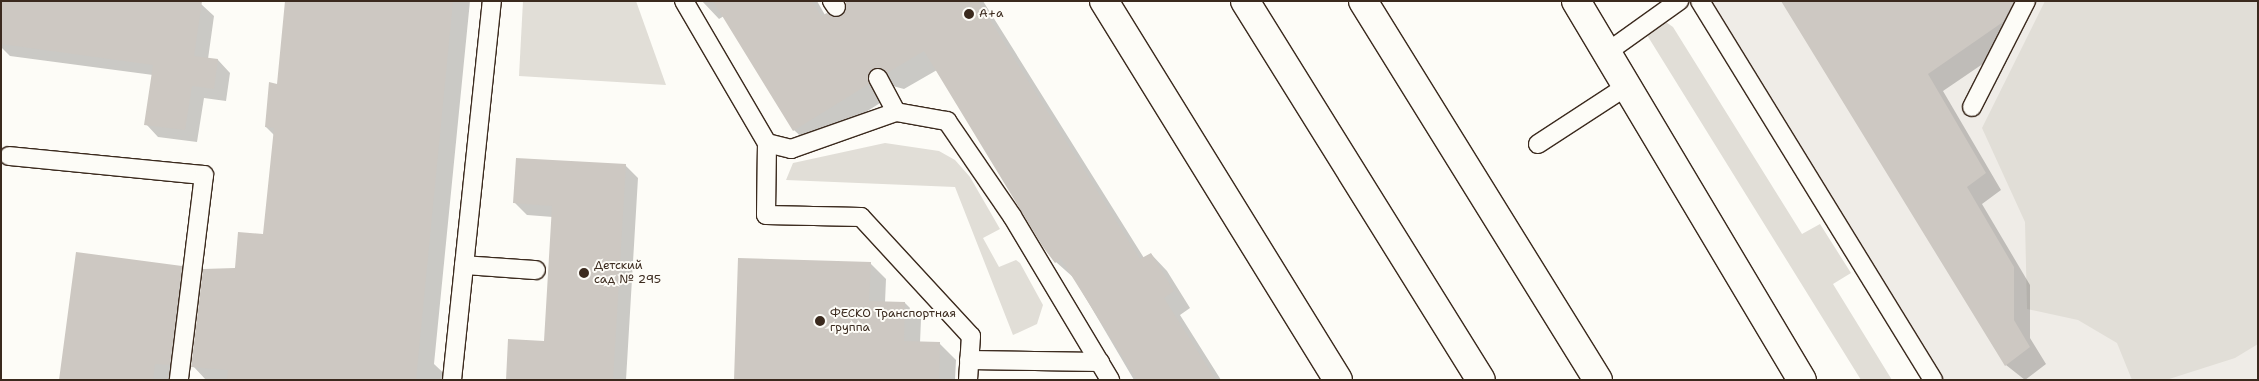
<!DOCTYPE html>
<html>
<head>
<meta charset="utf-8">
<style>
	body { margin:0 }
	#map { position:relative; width:2259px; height:381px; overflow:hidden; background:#fdfcf7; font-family:"Shantell Sans",sans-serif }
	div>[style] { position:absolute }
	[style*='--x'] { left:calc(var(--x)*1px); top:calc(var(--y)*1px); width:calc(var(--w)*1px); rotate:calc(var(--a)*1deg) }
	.built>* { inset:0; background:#efece7 }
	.green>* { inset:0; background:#e1ded7 }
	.shadow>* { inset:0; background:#0003 }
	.building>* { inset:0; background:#cdc8c2 }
	.roads { filter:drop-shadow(1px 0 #3b2a1e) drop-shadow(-1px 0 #3b2a1e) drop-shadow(0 1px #3b2a1e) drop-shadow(0 -1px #3b2a1e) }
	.service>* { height:18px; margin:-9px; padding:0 9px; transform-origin:9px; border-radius:9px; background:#fdfcf7 }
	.secondary>* { height:28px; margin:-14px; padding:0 14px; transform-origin:14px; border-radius:14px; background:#fdfcf7 }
	.primary>* { height:28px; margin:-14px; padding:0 14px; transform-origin:14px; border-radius:14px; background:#fdfcf7 }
	.dots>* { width:14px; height:14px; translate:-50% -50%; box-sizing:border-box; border:2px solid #fdfcf7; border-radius:50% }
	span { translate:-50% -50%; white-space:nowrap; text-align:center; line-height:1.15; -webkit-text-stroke:4px #fdfcf7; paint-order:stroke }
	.poi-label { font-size:12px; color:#3b2a1e }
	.left { translate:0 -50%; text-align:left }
	.frame { position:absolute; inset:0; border:2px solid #3b2a1e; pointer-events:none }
</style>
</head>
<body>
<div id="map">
	<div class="built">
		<div style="clip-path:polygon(1692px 1px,2258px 1px,2258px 380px,1931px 380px)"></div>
	</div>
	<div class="green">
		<div style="clip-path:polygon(523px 1px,636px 1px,666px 85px,519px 76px)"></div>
		<div style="clip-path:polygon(2045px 1px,2258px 1px,2258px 344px,2235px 358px,2166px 380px,2132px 380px,2117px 343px,2078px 320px,2027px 309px,2025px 222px,1982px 128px)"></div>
		<div style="clip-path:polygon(1663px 20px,1673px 27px,1802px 234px,1820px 224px,1851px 273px,1833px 284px,1892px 380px,1861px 380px,1642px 27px)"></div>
		<div style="clip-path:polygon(885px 143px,939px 151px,955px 160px,970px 177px,1000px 229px,983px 238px,999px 267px,1016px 260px,1020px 263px,1043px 305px,1037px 324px,1013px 335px,955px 187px,786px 180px,793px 163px)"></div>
	</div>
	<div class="shadow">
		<div style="clip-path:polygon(286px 1px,470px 1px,434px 364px,451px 380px,206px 380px,193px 366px,236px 269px,264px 235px,274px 135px,266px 127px,278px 85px)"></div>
		<div style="clip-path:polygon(702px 1px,817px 1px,825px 15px,842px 18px,848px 1px,983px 1px,1144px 258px,1151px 254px,1167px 271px,1190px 308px,1180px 315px,1221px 380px,1134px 380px,1074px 278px,1056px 262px,937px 70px,904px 89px,889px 85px,885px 100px,811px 146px,794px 130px,724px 16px,719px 19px)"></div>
		<div style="clip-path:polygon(1782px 1px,2033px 1px,2015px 42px,1943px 91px,2001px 190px,1982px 204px,2030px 285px,2030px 338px,2046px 364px,2025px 380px,2006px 365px)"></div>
		<div style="clip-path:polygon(201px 4px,214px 16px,208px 59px,218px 60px,230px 73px,226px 101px,204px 98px,197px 142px,158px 137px,146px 124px,153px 75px,10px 56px,1px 47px,1px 16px)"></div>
		<div style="clip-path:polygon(625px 165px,638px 178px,626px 380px,507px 380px,545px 343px,553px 217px,527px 215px,515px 203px)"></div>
		<div style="clip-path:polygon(870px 263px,886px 279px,885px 303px,905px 303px,921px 319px,920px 343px,939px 343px,956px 360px,955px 380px,735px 380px)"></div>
		<div style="clip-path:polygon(182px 267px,196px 282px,185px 379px,60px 380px)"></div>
	</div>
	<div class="building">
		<div style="clip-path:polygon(1px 1px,202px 1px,194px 56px,218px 59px,214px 89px,192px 86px,185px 130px,144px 125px,153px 65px,1px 44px)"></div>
		<div style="clip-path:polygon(285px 1px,453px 1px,416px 380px,227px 380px,228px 370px,191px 367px,203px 269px,235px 268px,238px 232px,263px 234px,274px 128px,265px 127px,269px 82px,277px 84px)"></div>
		<div style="clip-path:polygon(713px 1px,812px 1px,821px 16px,827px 13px,836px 18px,845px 12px,846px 1px,978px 1px,1140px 259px,1151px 253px,1174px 291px,1164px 298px,1216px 380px,1137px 380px,1061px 259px,1055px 263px,1043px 247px,924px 51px,887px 73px,873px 69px,869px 84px,793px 131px)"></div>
		<div style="clip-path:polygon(1781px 1px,2014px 1px,2003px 22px,1928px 74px,1986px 173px,1967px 187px,2014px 267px,2014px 320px,2030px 347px,2005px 366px)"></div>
		<div style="clip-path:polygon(516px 158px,626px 164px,613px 380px,506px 380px,508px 339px,544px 341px,552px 206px,513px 203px)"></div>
		<div style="clip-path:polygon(76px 252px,182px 266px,170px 365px,155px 364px,153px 380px,59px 380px)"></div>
		<div style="clip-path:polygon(738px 258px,871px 262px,869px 301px,905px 302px,904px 341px,940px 342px,939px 380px,734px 380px)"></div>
	</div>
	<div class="roads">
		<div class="service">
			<div style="--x:684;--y:1;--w:164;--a:59.7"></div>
			<div style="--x:767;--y:143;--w:25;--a:14"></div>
			<div style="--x:791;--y:149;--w:111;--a:-19.4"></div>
			<div style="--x:832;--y:1;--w:7;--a:56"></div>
			<div style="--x:1700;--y:1;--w:445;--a:58.4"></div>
			<div style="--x:1606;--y:53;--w:90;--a:-35.5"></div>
			<div style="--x:878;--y:78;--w:38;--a:62"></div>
			<div style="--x:896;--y:112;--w:52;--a:10"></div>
			<div style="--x:947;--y:121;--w:115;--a:55.6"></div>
			<div style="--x:1012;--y:216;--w:191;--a:59.1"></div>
			<div style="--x:1972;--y:107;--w:119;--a:-63"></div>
			<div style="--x:767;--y:143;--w:72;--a:90.8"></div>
			<div style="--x:766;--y:215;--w:95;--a:1.2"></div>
			<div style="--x:861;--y:217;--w:162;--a:47.3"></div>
			<div style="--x:971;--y:336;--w:44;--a:93.9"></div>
			<div style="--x:1538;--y:144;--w:106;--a:-33.1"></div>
			<div style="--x:9;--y:156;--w:196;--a:5.6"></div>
			<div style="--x:204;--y:175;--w:207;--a:97"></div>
			<div style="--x:464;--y:265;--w:72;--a:4"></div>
			<div style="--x:969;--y:360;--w:131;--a:0.9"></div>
			<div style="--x:452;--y:380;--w:381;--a:-84"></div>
		</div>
		<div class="secondary">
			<div style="--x:1104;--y:1;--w:445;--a:58.3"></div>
			<div style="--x:1576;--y:1;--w:441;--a:59.2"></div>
		</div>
		<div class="primary">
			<div style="--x:1245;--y:1;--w:446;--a:58.1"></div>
			<div style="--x:1363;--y:1;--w:446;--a:58.2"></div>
		</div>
	</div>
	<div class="dots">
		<div style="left:969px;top:14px;background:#3b2a1e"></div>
		<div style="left:584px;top:273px;background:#3b2a1e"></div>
		<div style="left:820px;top:321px;background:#3b2a1e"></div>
	</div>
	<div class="poi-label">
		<span class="left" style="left:979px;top:14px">А+а</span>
		<span class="left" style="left:594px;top:273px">Детский<br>сад № 295</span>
		<span class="left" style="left:830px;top:321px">ФЕСКО Транспортная<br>группа</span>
	</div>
	<div class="frame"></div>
</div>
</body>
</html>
